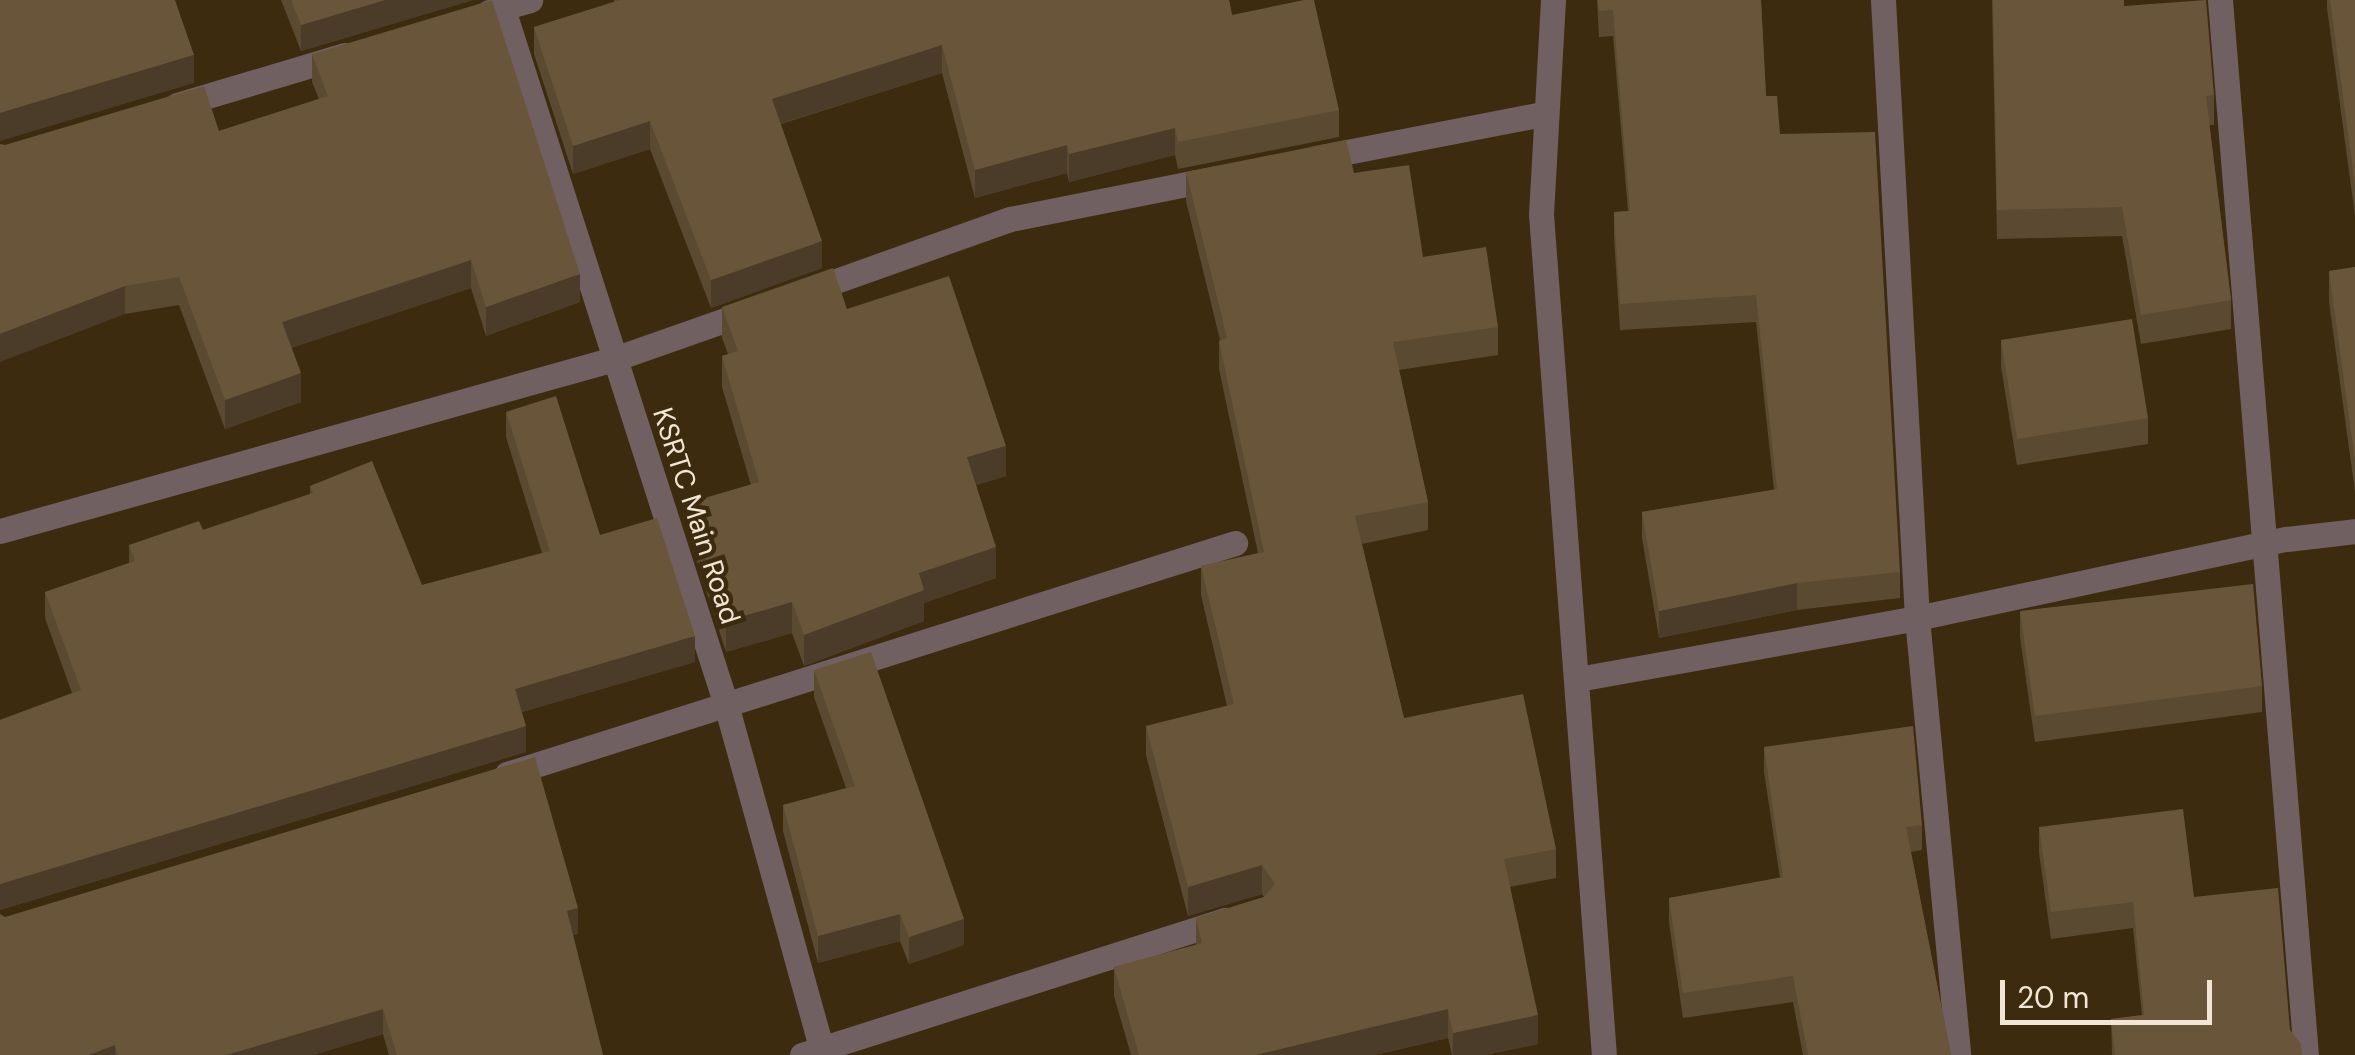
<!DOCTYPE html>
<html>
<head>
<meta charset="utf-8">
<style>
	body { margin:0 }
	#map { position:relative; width:2355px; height:1055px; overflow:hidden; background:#3c2b0f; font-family:"DM Sans",sans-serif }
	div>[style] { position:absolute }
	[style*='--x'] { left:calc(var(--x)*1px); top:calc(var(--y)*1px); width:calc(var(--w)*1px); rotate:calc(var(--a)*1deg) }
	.minor>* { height:25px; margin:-12.5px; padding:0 12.5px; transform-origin:12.5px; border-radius:12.5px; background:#706061 }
	.wall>* { inset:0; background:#5a4a32 }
	.shaded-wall>* { inset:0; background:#4a3c29 }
	.building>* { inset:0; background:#69563a }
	span { translate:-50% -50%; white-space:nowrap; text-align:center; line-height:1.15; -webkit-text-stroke:9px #3c2b0f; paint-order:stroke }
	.street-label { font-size:28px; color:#f1e6d6 }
	.scale { position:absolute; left:2000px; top:980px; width:212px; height:45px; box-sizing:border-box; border:5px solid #f1e6d6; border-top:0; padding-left:12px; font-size:30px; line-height:35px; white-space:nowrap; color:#f1e6d6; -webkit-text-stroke:8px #3c2b0f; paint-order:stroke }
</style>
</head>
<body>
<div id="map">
	<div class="minor">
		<div style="--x:500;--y:0;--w:744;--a:72.22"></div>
		<div style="--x:727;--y:708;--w:360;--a:74.5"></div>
		<div style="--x:1553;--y:0;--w:214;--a:93.2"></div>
		<div style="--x:1541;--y:214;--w:843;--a:85.72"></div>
		<div style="--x:1883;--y:0;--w:619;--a:86.85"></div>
		<div style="--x:1917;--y:618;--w:439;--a:84.6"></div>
		<div style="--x:2220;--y:0;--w:1058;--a:85.34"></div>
		<div style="--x:489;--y:12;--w:43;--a:-16.3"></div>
		<div style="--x:177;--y:105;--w:175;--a:-16.6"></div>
		<div style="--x:1316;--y:158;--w:230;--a:-11"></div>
		<div style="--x:805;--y:292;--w:218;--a:-19.6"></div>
		<div style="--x:1010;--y:219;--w:212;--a:-11.2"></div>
		<div style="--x:0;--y:531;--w:638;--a:-15.65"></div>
		<div style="--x:614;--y:359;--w:147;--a:-19.4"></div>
		<div style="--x:1578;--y:679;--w:344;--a:-10.2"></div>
		<div style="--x:1917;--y:618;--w:378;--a:-12.1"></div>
		<div style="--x:2287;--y:539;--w:68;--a:-6.7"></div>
		<div style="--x:507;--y:774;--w:764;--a:-17.6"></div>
		<div style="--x:802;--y:1055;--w:445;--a:-17.7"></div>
	</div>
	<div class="wall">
		<div style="clip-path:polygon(281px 0,473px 0,301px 51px)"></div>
		<div style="clip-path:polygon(614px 0,1229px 0,1232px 15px,1339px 110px,1339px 137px,1178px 169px,1175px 155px,1069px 182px,1067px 173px,975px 198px,942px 73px,781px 124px,822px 268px,711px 308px,650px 149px,573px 174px,534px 54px,534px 27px,614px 2px)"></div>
		<div style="clip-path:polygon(1597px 0,1761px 0,1766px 96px,1780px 134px,1900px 572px,1900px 598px,1797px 610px,1659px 638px,1642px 538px,1642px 512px,1774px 490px,1756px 322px,1620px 330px,1614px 238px,1614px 212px,1628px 211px,1613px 36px,1599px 37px)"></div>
		<div style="clip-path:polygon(1992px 0,2124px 6px,2214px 95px,2214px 125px,2209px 125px,2231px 300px,2231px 329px,2141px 344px,2122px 236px,1997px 239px)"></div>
		<div style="clip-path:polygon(2327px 0,2355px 0,2355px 216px,2327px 8px)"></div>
		<div style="clip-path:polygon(312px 54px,580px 302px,486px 336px,471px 288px,291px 348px,301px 402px,225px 429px,179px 305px,125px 314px,5px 145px,219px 131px,319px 99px,312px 82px)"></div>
		<div style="clip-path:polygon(1186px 172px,1354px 173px,1423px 257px,1498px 327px,1498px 355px,1399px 370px,1428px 502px,1428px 530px,1362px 544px,1404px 718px,1556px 849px,1556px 878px,1510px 887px,1538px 1044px,1485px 1055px,1452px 1055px,1448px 1038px,1375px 1055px,1131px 1055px,1114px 996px,1114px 967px,1196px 945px,1196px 918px,1264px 897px,1262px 894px,1188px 916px,1146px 755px,1146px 726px,1227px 706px,1201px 595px,1201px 566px,1258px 553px,1219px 369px,1219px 341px,1220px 340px,1186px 201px)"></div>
		<div style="clip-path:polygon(2355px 267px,2355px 492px,2329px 302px,2329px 271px)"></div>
		<div style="clip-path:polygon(722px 307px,847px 309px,1006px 476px,976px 485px,996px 578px,924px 603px,924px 621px,804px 666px,792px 633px,726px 652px,688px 534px,688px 503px,751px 485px,722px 387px,722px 356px,728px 354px,722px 338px)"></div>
		<div style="clip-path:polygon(2001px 340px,2148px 418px,2148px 444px,2017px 465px,2001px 367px)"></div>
		<div style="clip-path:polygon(506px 412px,695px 662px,522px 712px,526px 752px,0 910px,0 720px,72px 693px,45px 618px,45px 592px,129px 563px,129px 545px,203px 530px,310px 494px,310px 486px,422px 585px,542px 553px,506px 437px)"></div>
		<div style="clip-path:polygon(2020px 611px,2262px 686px,2262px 712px,2035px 742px,2020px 637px)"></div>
		<div style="clip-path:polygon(814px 670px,964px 945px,909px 964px,900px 941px,818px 963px,783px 831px,783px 805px,846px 788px,814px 697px)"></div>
		<div style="clip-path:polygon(1764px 747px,1922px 825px,1922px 850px,1911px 852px,1951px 1055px,1803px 1055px,1793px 1002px,1683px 1018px,1669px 923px,1669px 898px,1780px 878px,1764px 772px)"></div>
		<div style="clip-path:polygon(2039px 827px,2194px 897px,2290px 1030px,2302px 1055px,2112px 1055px,2111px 1019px,2142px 1015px,2133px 928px,2051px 939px,2039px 853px)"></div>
		<div style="clip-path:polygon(5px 917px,578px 934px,573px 935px,603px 1055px,389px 1055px,383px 1034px,313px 1055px,0 1055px)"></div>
	</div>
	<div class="shaded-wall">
		<div style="clip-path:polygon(385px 0,473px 0,301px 51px,301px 25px)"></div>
		<div style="clip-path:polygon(942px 45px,942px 73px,772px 126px,772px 99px)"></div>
		<div style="clip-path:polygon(194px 55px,194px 83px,0 141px,0 113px)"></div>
		<div style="clip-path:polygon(650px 121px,650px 149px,573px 174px,573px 146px)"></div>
		<div style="clip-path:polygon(1175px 128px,1175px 155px,1069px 182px,1069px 154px)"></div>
		<div style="clip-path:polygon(1067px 145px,1067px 173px,975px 198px,975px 170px)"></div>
		<div style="clip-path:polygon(822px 241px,822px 268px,711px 308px,711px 280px)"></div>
		<div style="clip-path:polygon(471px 260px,471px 288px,282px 351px,282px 322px)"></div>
		<div style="clip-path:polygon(580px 274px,580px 302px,486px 336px,486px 307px)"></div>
		<div style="clip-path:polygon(125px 286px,125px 314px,0 362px,0 334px)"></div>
		<div style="clip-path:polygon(301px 373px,301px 402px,225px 429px,225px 400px)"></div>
		<div style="clip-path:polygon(1006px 446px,1006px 476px,967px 488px,967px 457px)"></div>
		<div style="clip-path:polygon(996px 547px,996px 578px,924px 603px,924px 621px,804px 666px,804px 635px,919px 573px)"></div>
		<div style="clip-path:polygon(1797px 583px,1797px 610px,1659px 638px,1659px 611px)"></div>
		<div style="clip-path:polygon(792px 602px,792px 633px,726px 652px,726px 621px)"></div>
		<div style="clip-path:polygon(695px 636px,695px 662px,515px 714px,515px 689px)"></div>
		<div style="clip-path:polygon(526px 726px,526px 752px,0 910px,0 884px)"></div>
		<div style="clip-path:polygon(1262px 865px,1262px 894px,1188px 916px,1188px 887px)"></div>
		<div style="clip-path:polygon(578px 908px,578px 934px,567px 937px,567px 911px)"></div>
		<div style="clip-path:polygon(900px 914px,900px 941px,818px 963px,818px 936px)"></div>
		<div style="clip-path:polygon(964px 919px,964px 945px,909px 964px,909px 937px)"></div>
		<div style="clip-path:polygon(383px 1009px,383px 1034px,313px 1055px,226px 1055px)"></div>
		<div style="clip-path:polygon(1448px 1009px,1448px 1038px,1375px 1055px,1255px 1055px)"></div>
		<div style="clip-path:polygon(1538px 1015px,1538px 1044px,1485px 1055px,1453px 1055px,1453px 1033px)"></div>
		<div style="clip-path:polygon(115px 1045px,115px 1055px,88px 1055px)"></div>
	</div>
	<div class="building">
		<div style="clip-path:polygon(0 0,175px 0,194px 55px,0 113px)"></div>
		<div style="clip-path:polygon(291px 0,385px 0,301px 25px)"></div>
		<div style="clip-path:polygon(492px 0,580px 274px,486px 307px,471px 260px,282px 322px,301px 373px,225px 400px,179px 277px,125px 286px,0 334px,0 144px,5px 145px,204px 86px,219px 131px,328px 96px,312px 54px)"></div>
		<div style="clip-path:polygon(620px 0,1229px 0,1232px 15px,1304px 0,1314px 0,1339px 110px,1178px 142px,1175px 128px,1069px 154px,1067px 145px,975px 170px,942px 45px,772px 99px,822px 241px,711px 280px,650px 121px,573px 146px,534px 27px)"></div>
		<div style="clip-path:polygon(1598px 0,1761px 0,1766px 96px,1777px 96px,1780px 134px,1875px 132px,1900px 572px,1797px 583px,1659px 611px,1642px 512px,1777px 489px,1756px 295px,1620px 304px,1614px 212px,1630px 211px,1613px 10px,1599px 11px)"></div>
		<div style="clip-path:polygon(1993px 0,2124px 0,2124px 6px,2206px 0,2214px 95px,2206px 96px,2231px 300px,2141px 315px,2122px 207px,1997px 210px)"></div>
		<div style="clip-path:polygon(2330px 0,2355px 0,2355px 185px)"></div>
		<div style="clip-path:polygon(1346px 140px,1354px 173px,1409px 165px,1423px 257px,1486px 247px,1498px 327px,1393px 342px,1428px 502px,1355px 516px,1404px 718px,1523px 694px,1556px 849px,1504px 859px,1538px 1015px,1453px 1033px,1448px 1009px,1255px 1055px,1139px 1055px,1114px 967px,1202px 943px,1196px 918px,1264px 897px,1275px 884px,1262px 865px,1188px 887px,1146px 726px,1234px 704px,1201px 566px,1264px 552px,1219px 341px,1227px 338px,1186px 172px)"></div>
		<div style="clip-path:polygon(2355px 267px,2355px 461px,2329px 271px)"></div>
		<div style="clip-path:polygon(833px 268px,847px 309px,949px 276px,1006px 446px,967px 457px,996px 547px,919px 573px,924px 590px,804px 635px,792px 602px,726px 621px,688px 503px,759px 482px,722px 356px,738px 351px,722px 307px)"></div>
		<div style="clip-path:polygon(2132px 319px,2148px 418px,2017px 439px,2001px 340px)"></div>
		<div style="clip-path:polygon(556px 396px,600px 535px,657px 518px,695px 636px,515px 689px,526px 726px,0 884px,0 720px,81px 690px,45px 592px,135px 561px,129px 545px,199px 521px,203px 530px,313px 493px,310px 486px,372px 461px,422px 585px,550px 551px,506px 412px)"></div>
		<div style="clip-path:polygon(2253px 584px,2262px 686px,2035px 716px,2020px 611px)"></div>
		<div style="clip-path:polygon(871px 652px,964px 919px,909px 937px,900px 914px,818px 936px,783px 805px,855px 786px,814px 670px)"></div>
		<div style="clip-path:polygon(1913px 726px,1922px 825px,1906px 827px,1951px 1055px,1808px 1055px,1793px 976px,1683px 993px,1669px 898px,1783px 877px,1764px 747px)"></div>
		<div style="clip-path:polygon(535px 757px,578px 908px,567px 911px,603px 1055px,397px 1055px,383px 1009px,226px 1055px,118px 1055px,115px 1045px,88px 1055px,0 1055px,0 914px,5px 917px)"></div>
		<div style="clip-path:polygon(2183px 809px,2194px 897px,2278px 888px,2290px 1030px,2301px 1044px,2302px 1055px,2115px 1055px,2111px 1019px,2144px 1015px,2133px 902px,2051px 912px,2039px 827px)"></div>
	</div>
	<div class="street-label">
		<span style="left:696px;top:516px;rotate:72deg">KSRTC Main Road</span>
	</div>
	<div class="scale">20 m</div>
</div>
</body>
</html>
